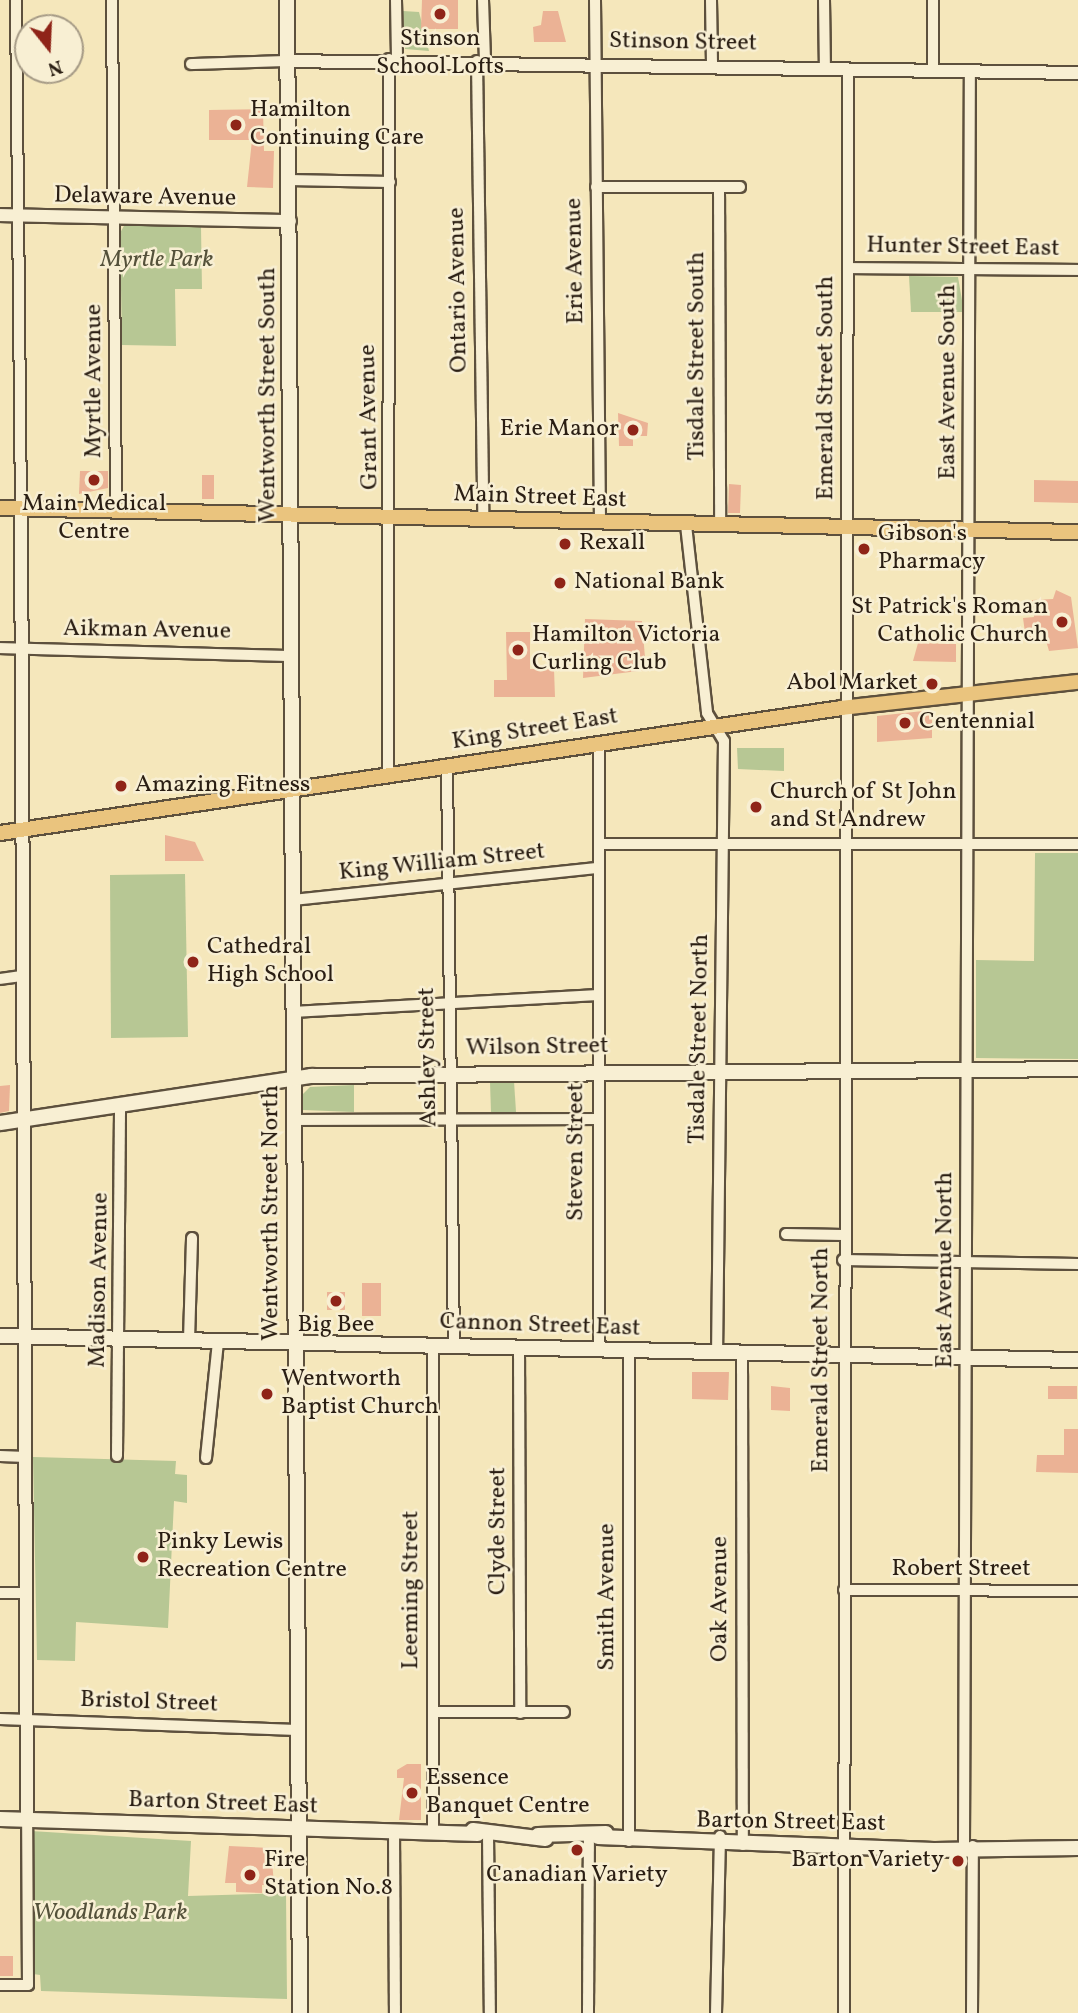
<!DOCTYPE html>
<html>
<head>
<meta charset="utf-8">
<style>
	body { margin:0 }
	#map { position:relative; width:1078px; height:2013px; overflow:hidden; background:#f5e7bb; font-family:Vollkorn,serif }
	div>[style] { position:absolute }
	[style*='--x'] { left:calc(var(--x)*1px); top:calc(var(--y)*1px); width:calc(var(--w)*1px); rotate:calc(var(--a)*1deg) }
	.green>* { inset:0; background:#b7c794 }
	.building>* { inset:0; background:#ebb295 }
	.roads { filter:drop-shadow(2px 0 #5d503d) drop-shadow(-2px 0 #5d503d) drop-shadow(0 2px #5d503d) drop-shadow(0 -2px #5d503d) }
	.minor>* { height:10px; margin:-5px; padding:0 5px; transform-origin:5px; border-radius:5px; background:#f8efd3 }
	.tertiary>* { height:12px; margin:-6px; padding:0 6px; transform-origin:6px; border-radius:6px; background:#f8efd3 }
	.secondary>* { height:14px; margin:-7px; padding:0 7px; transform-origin:7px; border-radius:7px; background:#f8efd3 }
	.primary>* { height:14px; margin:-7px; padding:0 7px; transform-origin:7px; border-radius:7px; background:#eac47e }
	.dots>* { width:19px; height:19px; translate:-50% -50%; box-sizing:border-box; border:4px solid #f8efd3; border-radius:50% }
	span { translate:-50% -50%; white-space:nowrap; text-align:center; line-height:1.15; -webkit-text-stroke:5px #f8efd3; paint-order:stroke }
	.poi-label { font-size:24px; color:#2a1e13 }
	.left { translate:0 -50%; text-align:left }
	.right { translate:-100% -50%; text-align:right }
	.street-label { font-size:24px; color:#2a1e13 }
	.park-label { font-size:24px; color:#54513a; font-style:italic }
	.north { position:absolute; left:14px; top:14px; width:70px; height:70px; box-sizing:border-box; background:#f8efd3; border:2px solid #a69b86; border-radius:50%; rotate:162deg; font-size:19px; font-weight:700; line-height:28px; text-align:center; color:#2a1e13 }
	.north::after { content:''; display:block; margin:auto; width:24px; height:32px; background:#8f2418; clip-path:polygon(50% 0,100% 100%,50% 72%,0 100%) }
</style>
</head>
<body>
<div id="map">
	<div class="green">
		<div style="clip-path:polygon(403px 11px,419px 12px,429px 51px,405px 49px)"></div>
		<div style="clip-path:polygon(125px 224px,201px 227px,202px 289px,175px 289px,176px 346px,122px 345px,120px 233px)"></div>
		<div style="clip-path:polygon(909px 276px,958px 277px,964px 312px,911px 312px)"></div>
		<div style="clip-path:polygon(737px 748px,784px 748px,784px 771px,738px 769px)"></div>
		<div style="clip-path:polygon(1035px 853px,1078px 853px,1078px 1059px,976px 1058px,976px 960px,1034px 961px)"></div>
		<div style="clip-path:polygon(185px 874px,188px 1037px,111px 1038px,110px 875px)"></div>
		<div style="clip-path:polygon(514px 1081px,516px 1112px,491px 1112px,490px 1082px)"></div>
		<div style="clip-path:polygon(354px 1085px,354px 1112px,303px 1110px,303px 1094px,310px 1087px)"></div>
		<div style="clip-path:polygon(33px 1457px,176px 1461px,175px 1474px,187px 1475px,187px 1503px,174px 1501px,168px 1628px,76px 1622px,75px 1661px,37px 1660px)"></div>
		<div style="clip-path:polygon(31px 1831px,191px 1841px,188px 1896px,286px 1893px,287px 1999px,41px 1991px,40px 1975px,33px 1974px)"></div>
	</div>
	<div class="building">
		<div style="clip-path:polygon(422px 0,458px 0,458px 29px,421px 29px)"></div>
		<div style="clip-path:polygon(543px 11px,558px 11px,566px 42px,534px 42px,533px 27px,541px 25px)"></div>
		<div style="clip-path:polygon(263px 109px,264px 151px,274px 151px,273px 188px,247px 187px,252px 140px,209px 140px,209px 110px)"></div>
		<div style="clip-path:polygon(618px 413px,648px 423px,647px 436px,633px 436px,633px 446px,619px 446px)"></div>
		<div style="clip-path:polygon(80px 471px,108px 471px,108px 488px,79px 494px)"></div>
		<div style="clip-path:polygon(202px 475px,214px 475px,214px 499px,202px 499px)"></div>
		<div style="clip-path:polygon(1034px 480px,1078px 481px,1078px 503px,1034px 502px)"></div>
		<div style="clip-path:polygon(729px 484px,741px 485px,740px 513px,728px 513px)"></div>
		<div style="clip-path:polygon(1056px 590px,1071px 597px,1078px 648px,1049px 651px,1045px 637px,1026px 640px,1023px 618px,1034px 617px,1032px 600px,1053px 599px)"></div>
		<div style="clip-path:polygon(585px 619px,642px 621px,646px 670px,583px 678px)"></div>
		<div style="clip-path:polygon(506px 632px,530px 632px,530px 669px,554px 669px,555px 697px,494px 697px,494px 680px,507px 680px)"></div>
		<div style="clip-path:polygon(918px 643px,956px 644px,956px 662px,913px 661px)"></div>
		<div style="clip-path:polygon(932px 710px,932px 738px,877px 742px,877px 716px)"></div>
		<div style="clip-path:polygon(165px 835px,195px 842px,204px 861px,165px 861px)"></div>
		<div style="clip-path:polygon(10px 1085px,9px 1111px,0 1113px,0 1086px)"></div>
		<div style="clip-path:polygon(362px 1283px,381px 1283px,381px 1316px,362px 1316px)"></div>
		<div style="clip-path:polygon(327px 1292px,345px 1292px,345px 1310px,327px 1310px)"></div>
		<div style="clip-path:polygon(692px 1372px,729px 1372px,728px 1400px,692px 1399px)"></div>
		<div style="clip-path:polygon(771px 1386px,790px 1388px,790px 1411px,771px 1410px)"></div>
		<div style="clip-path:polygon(1048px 1386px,1077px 1386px,1077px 1399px,1048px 1399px)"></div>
		<div style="clip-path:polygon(1064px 1429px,1078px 1429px,1078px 1473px,1036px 1472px,1037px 1455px,1064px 1455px)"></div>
		<div style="clip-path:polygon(407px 1764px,421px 1764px,421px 1820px,399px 1820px,404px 1778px,397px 1778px,397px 1770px)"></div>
		<div style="clip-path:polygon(229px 1846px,271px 1848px,274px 1885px,262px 1885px,262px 1893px,236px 1892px,236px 1883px,225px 1883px)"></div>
		<div style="clip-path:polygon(0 1956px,13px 1956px,13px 1976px,0 1976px)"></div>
	</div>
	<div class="roads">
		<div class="minor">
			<div style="--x:16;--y:0;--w:509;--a:89.44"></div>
			<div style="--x:112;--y:0;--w:510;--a:89.55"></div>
			<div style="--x:396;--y:0;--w:59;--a:89"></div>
			<div style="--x:483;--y:0;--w:61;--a:88.1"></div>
			<div style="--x:595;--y:0;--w:523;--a:89.45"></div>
			<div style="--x:711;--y:0;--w:64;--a:89.1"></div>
			<div style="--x:824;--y:0;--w:68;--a:89.2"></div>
			<div style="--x:477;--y:61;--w:458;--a:89.2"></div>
			<div style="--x:191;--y:64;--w:97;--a:-1.8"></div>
			<div style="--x:933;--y:70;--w:70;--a:-90"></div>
			<div style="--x:289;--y:180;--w:101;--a:1.1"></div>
			<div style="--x:596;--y:187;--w:144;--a:0"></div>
			<div style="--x:719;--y:187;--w:338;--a:89.8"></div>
			<div style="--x:848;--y:268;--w:230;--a:0.5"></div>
			<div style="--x:686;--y:525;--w:189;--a:83.6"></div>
			<div style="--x:707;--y:713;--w:33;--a:59"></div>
			<div style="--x:724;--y:741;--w:613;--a:90.65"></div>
			<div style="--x:0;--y:648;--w:292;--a:1.6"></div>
			<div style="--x:599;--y:743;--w:608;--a:90"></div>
			<div style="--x:447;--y:767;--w:580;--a:89.31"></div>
			<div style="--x:388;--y:775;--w:716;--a:-89.92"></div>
			<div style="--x:599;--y:844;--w:479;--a:0"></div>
			<div style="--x:293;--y:900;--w:305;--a:-6"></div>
			<div style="--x:0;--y:979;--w:22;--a:-8"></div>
			<div style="--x:293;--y:1012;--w:305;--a:-3.2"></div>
			<div style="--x:294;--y:1120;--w:303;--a:-0.2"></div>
			<div style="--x:786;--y:1234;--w:57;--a:1"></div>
			<div style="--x:843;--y:1260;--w:235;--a:1"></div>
			<div style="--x:189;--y:1340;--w:102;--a:-88.3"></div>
			<div style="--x:433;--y:1346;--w:487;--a:90"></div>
			<div style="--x:519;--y:1349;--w:364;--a:89.8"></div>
			<div style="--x:742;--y:1354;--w:491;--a:89.9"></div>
			<div style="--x:0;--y:1456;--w:26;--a:2"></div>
			<div style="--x:117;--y:1456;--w:350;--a:-89.5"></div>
			<div style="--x:206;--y:1458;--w:118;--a:-84.1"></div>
			<div style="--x:844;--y:1590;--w:234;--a:0.2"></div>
			<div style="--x:0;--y:1593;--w:25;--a:0"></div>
			<div style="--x:433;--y:1712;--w:131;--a:0"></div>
			<div style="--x:0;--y:1719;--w:297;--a:2.1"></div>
			<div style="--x:394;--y:1832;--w:181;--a:89.7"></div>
			<div style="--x:488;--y:1834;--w:179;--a:89.4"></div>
			<div style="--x:629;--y:1841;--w:489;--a:-90"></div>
			<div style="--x:964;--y:1846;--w:1775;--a:-89.81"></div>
			<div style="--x:0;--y:1985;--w:28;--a:0"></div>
			<div style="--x:28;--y:1985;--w:165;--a:-90.3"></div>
			<div style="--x:588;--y:2013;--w:177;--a:-89.7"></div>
			<div style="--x:716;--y:2013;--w:177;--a:-88.7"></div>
			<div style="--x:844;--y:2013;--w:1944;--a:-89.88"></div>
			<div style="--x:972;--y:2013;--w:167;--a:-89.7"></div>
		</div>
		<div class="tertiary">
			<div style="--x:288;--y:61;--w:790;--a:0.87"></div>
			<div style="--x:0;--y:215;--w:290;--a:1.2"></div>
			<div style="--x:21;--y:509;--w:1311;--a:89.74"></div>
		</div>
		<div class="secondary">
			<div style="--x:287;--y:0;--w:2013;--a:89.63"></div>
			<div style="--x:0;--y:1123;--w:315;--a:-8.6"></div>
			<div style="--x:311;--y:1076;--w:767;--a:-0.52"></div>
			<div style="--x:0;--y:1336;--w:1078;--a:1.28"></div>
			<div style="--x:0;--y:1819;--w:478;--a:1.8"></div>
			<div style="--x:473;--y:1830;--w:73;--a:7.1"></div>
			<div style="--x:538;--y:1835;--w:68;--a:-1.7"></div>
			<div style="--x:598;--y:1837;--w:336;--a:2.2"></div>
			<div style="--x:934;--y:1850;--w:144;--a:-0.8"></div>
		</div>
		<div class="primary">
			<div style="--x:0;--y:508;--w:1078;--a:1.28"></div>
			<div style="--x:0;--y:833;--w:850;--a:-8.45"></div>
			<div style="--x:841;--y:708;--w:238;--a:-6.3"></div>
		</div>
	</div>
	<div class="dots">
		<div style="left:440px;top:14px;background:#8f2418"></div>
		<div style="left:236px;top:125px;background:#8f2418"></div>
		<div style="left:633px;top:430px;background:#8f2418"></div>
		<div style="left:94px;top:480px;background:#8f2418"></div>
		<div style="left:565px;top:544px;background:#8f2418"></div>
		<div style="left:864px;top:549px;background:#8f2418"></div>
		<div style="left:560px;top:583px;background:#8f2418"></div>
		<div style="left:1062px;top:622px;background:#8f2418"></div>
		<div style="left:518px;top:650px;background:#8f2418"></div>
		<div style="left:932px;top:684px;background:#8f2418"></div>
		<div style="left:905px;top:723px;background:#8f2418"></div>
		<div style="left:121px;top:786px;background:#8f2418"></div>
		<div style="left:756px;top:807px;background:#8f2418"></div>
		<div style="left:193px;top:962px;background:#8f2418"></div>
		<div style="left:336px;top:1301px;background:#8f2418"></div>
		<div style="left:267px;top:1394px;background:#8f2418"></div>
		<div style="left:143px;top:1557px;background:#8f2418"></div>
		<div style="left:412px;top:1793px;background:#8f2418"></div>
		<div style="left:577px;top:1850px;background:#8f2418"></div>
		<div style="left:958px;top:1861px;background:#8f2418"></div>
		<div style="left:250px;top:1875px;background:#8f2418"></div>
	</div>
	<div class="poi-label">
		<span style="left:440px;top:54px">Stinson<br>School Lofts</span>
		<span class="left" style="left:250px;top:125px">Hamilton<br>Continuing Care</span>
		<span class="right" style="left:619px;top:430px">Erie Manor</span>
		<span style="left:94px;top:519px">Main Medical<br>Centre</span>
		<span class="left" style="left:878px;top:549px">Gibson's<br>Pharmacy</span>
		<span class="left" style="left:579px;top:544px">Rexall</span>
		<span class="left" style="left:574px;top:583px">National Bank</span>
		<span class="right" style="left:1048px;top:622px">St Patrick's Roman<br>Catholic Church</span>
		<span class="left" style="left:532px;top:650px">Hamilton Victoria<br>Curling Club</span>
		<span class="right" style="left:918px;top:684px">Abol Market</span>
		<span class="left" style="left:919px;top:723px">Centennial</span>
		<span class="left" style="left:135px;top:786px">Amazing Fitness</span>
		<span class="left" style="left:770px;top:807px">Church of St John<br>and St Andrew</span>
		<span class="left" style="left:207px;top:962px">Cathedral<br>High School</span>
		<span style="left:336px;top:1326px">Big Bee</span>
		<span class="left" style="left:281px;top:1394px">Wentworth<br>Baptist Church</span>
		<span class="left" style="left:157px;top:1557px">Pinky Lewis<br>Recreation Centre</span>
		<span class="left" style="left:426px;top:1793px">Essence<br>Banquet Centre</span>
		<span class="left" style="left:264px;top:1875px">Fire<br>Station No.8</span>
		<span class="right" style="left:944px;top:1861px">Barton Variety</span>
		<span style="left:577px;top:1876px">Canadian Variety</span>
	</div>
	<div class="street-label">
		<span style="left:683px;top:43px;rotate:1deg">Stinson Street</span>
		<span style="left:145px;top:198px;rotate:1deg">Delaware Avenue</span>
		<span style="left:963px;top:248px;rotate:1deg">Hunter Street East</span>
		<span style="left:576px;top:261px;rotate:-91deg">Erie Avenue</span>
		<span style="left:459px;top:290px;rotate:-91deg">Ontario Avenue</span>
		<span style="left:698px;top:356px;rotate:-90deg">Tisdale Street South</span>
		<span style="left:95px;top:381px;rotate:-90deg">Myrtle Avenue</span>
		<span style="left:949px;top:382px;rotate:-90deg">East Avenue South</span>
		<span style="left:827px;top:388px;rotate:-90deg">Emerald Street South</span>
		<span style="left:269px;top:395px;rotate:-90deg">Wentworth Street South</span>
		<span style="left:370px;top:417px;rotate:-91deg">Grant Avenue</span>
		<span style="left:540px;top:498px;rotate:2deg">Main Street East</span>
		<span style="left:147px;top:631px;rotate:1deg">Aikman Avenue</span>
		<span style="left:535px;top:730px;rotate:-9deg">King Street East</span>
		<span style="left:442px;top:863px;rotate:-6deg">King William Street</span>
		<span style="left:700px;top:1039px;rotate:-89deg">Tisdale Street North</span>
		<span style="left:537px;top:1048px;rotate:-1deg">Wilson Street</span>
		<span style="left:429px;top:1057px;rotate:-91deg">Ashley Street</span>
		<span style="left:577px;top:1152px;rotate:-90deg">Steven Street</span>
		<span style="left:272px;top:1213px;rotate:-90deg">Wentworth Street North</span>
		<span style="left:946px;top:1270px;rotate:-90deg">East Avenue North</span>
		<span style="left:100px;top:1280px;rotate:-89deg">Madison Avenue</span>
		<span style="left:540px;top:1326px;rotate:2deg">Cannon Street East</span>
		<span style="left:822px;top:1360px;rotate:-90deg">Emerald Street North</span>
		<span style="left:499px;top:1531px;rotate:-90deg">Clyde Street</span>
		<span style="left:961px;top:1570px">Robert Street</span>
		<span style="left:412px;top:1590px;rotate:-90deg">Leeming Street</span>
		<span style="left:608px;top:1597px;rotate:-90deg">Smith Avenue</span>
		<span style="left:721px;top:1599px;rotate:-90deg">Oak Avenue</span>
		<span style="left:149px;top:1703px;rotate:2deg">Bristol Street</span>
		<span style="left:223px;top:1804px;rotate:2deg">Barton Street East</span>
		<span style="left:791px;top:1823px;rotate:1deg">Barton Street East</span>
	</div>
	<div class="park-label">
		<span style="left:157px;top:261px">Myrtle Park</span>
		<span style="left:110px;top:1914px">Woodlands Park</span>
	</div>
	<div class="north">N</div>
</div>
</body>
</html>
